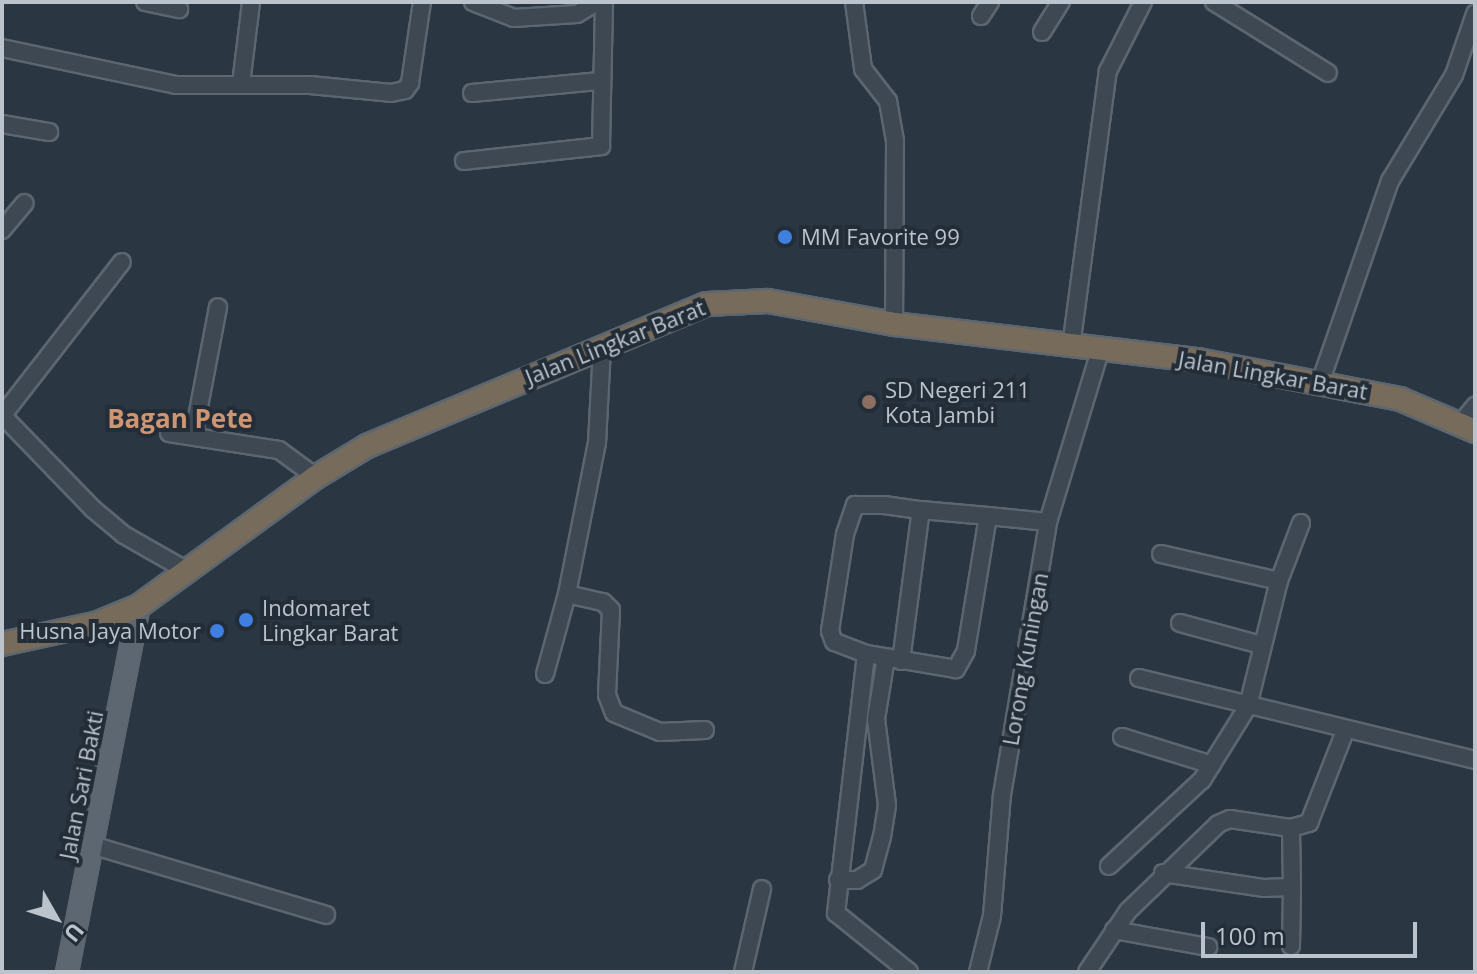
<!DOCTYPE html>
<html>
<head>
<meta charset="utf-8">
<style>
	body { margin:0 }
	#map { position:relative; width:1477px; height:974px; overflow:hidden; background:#2a3642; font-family:"Open Sans",sans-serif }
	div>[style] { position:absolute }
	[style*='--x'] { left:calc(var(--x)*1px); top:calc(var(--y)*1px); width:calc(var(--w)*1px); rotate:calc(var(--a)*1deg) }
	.roads { filter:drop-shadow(2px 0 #5c6670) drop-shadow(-2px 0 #5c6670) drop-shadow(0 2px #5c6670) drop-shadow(0 -2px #5c6670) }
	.minor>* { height:16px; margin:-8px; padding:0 8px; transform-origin:8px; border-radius:8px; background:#3e4852 }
	.major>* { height:20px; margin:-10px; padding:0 10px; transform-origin:10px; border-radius:10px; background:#5c6772 }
	.highway>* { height:22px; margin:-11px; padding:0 11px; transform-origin:11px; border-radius:11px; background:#776b5c }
	.dots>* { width:22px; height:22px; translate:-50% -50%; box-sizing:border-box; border:4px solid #232d38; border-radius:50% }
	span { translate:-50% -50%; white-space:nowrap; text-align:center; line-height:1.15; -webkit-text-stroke:8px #232d38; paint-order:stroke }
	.poi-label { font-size:22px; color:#bbc3cc }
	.left { translate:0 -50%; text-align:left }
	.right { translate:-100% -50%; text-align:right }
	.street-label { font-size:22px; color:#bbc3cc }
	.quarter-label { font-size:26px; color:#cf9573; font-weight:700 }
	.frame { position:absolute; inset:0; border:4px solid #bbc3cc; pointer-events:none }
	.north { position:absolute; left:16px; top:878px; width:80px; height:80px; -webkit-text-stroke:6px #232d38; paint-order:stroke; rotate:129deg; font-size:22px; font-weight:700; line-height:32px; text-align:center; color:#bbc3cc }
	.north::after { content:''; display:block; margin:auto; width:28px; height:36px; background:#bbc3cc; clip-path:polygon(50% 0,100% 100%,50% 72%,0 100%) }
	.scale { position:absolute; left:1201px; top:922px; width:216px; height:36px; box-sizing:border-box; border:4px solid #bbc3cc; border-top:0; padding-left:10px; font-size:24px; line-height:28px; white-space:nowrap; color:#bbc3cc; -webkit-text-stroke:6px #232d38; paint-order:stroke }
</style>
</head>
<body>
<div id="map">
	<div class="roads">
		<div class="minor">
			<div style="--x:145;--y:2;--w:35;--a:12"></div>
			<div style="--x:473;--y:2;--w:44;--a:21.3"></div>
			<div style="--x:514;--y:18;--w:63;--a:-3.6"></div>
			<div style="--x:577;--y:14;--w:23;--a:-31"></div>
			<div style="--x:854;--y:2;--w:68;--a:82.3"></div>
			<div style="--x:863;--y:69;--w:41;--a:52"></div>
			<div style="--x:888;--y:101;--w:41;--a:80.1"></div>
			<div style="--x:895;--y:141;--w:183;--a:90.3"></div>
			<div style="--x:1214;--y:2;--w:134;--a:31.9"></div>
			<div style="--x:981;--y:16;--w:17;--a:-57"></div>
			<div style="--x:1042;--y:32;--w:36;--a:-58"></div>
			<div style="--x:2;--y:48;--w:178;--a:12"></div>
			<div style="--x:176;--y:85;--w:134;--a:0"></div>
			<div style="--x:310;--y:85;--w:81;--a:5.6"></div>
			<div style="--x:391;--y:93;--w:14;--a:-12"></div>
			<div style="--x:405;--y:90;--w:9;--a:-54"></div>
			<div style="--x:410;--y:83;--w:82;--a:-81.6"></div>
			<div style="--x:241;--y:84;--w:83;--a:-83"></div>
			<div style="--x:472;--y:93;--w:129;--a:-5.4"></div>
			<div style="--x:2;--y:124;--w:48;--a:9.7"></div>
			<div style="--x:464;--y:161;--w:138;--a:-6.2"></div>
			<div style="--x:601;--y:146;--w:144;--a:-88.8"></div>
			<div style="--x:2;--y:230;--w:35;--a:-50"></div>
			<div style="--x:1071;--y:347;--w:278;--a:-82.4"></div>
			<div style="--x:1108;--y:71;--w:77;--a:-63.1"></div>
			<div style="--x:1321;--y:380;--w:211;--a:-70.9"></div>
			<div style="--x:1390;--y:181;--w:124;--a:-58.9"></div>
			<div style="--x:1454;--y:75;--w:65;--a:-71"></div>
			<div style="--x:2;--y:415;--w:131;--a:45.9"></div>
			<div style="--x:93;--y:509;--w:40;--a:40"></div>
			<div style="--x:124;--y:535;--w:75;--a:29.6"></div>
			<div style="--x:2;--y:416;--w:195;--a:-52.1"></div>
			<div style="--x:1462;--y:422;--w:21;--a:-51"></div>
			<div style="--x:169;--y:433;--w:111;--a:8.8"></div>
			<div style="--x:279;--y:450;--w:46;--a:36.1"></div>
			<div style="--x:194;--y:433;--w:128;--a:-79.2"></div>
			<div style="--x:988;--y:516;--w:137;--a:99.3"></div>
			<div style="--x:966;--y:651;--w:21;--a:119"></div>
			<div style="--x:956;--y:669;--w:91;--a:-170.5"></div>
			<div style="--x:866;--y:654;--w:34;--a:-159"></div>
			<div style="--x:834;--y:642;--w:12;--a:-110"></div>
			<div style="--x:830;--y:631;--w:98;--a:-81.2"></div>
			<div style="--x:845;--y:534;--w:31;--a:-71"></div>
			<div style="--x:855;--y:505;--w:29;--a:0"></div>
			<div style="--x:884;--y:505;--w:37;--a:8"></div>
			<div style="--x:921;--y:510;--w:67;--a:5.1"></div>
			<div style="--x:988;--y:516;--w:60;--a:5.7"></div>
			<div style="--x:1161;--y:554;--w:121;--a:12.9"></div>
			<div style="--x:567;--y:594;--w:37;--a:13"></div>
			<div style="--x:603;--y:602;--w:11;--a:45"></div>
			<div style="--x:611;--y:610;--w:85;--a:92.7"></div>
			<div style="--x:607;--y:695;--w:19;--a:69"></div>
			<div style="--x:614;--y:713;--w:50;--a:22.4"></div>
			<div style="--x:660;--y:732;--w:45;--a:-2.5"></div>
			<div style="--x:1180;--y:623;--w:84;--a:15.2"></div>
			<div style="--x:866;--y:654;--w:261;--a:96.6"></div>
			<div style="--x:836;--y:913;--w:94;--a:38.9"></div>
			<div style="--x:901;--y:661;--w:152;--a:-82.5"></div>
			<div style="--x:545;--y:674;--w:83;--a:-74.6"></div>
			<div style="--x:567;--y:594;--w:154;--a:-78.8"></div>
			<div style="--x:597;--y:443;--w:97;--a:-87"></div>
			<div style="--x:1139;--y:678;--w:346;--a:13.7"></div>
			<div style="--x:1122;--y:737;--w:94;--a:17.3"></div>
			<div style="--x:95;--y:846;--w:241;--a:16.6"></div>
			<div style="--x:1109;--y:866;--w:127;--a:-42.8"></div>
			<div style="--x:1202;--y:780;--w:87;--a:-58.1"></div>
			<div style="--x:1248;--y:706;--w:129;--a:-76.1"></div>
			<div style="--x:1279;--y:581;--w:62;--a:-69.2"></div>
			<div style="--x:1163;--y:873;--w:101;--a:8.5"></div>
			<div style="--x:1263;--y:888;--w:29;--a:-2"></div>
			<div style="--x:1292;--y:887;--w:59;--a:-91"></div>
			<div style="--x:838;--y:880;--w:19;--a:0"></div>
			<div style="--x:857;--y:880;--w:19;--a:-32"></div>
			<div style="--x:873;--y:870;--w:34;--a:-75"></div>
			<div style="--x:882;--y:837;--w:32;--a:-81"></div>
			<div style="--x:887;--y:805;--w:87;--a:-97.3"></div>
			<div style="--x:876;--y:719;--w:62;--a:-80.7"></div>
			<div style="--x:1114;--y:930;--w:96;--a:10.3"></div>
			<div style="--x:1291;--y:946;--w:59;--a:-89"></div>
			<div style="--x:743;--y:972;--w:85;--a:-77.1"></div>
			<div style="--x:978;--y:972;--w:58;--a:-76"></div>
			<div style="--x:992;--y:916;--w:121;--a:-85.3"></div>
			<div style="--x:1002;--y:795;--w:277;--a:-80.4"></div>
			<div style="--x:1048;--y:522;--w:179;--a:-73.1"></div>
			<div style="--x:1087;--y:972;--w:73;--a:-56.1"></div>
			<div style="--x:1128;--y:911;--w:125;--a:-44"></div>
			<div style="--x:1218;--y:824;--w:13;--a:-23"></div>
			<div style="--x:1230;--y:819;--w:62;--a:8.4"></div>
			<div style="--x:1291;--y:828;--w:19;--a:-16"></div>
			<div style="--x:1309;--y:823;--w:99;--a:-68.6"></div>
		</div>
		<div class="major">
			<div style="--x:67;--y:972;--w:373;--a:-78.9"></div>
		</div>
		<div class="highway">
			<div style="--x:2;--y:644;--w:98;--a:-12.3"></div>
			<div style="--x:98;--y:623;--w:44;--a:-22.5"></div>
			<div style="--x:139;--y:606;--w:219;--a:-36.1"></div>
			<div style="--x:316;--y:477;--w:60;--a:-31.3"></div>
			<div style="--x:367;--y:446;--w:368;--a:-22.7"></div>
			<div style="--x:707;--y:304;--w:61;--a:-2.8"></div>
			<div style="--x:768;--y:301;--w:128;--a:10.3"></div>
			<div style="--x:894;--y:324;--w:306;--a:6.8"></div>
			<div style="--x:1198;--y:360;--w:206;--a:10.9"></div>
			<div style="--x:1400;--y:399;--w:82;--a:23.1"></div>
		</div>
	</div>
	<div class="dots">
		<div style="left:785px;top:237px;background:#3f7fe0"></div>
		<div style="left:869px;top:402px;background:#8d6e63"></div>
		<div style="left:246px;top:620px;background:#3f7fe0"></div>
		<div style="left:217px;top:631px;background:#3f7fe0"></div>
	</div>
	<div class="poi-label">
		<span class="left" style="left:801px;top:237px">MM Favorite 99</span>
		<span class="left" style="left:885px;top:402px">SD Negeri 211<br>Kota Jambi</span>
		<span class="left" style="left:262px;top:620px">Indomaret<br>Lingkar Barat</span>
		<span class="right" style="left:201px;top:631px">Husna Jaya Motor</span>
	</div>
	<div class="street-label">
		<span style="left:615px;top:342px;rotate:-22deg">Jalan Lingkar Barat</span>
		<span style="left:1273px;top:375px;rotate:10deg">Jalan Lingkar Barat</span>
		<span style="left:1025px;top:659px;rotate:-80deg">Lorong Kuningan</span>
		<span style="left:81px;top:785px;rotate:-79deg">Jalan Sari Bakti</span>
	</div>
	<div class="quarter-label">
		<span style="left:180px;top:419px">Bagan Pete</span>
	</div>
	<div class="frame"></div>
	<div class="north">U</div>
	<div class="scale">100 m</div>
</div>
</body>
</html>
